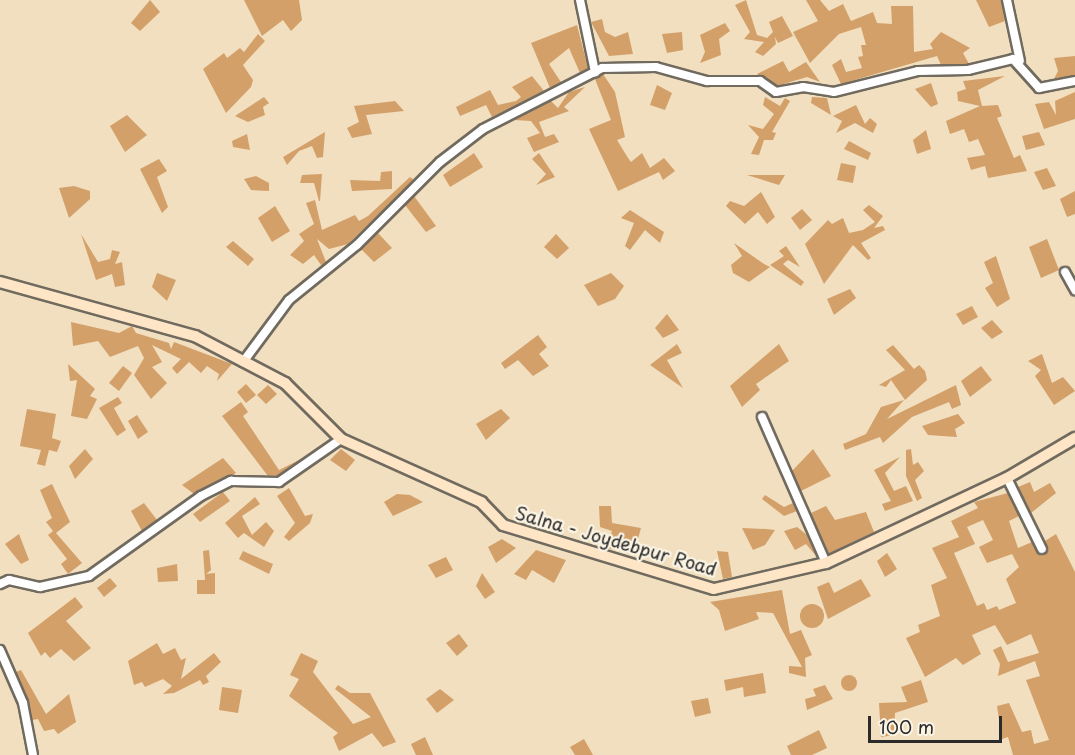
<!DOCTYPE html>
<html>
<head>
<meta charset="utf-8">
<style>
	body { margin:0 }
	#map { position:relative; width:1075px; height:755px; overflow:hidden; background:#f1dfbf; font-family:"Playpen Sans",sans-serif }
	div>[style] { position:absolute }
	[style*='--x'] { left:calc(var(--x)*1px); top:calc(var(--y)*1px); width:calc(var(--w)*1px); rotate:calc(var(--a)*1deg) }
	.building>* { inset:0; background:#d3a06a }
	.round { border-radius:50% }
	.roads { filter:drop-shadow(2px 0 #706a5f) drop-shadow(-2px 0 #706a5f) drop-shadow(0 2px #706a5f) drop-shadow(0 -2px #706a5f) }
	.street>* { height:8px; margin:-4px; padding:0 4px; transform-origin:4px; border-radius:4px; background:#fff }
	.secondary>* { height:10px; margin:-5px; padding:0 5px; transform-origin:5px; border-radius:5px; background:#fde5c5 }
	span { translate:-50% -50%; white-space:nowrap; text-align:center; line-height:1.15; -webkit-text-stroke:4.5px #fcf5e5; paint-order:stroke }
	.street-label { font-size:18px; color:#2b2b2b }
	.scale { position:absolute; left:868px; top:716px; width:134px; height:27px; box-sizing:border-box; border:3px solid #2b2b2b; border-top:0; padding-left:8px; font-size:18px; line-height:21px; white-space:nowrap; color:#2b2b2b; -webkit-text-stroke:4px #fcf5e5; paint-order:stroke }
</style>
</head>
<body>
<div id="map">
	<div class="building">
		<div style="clip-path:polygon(150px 0,160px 12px,140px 31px,131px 23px)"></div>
		<div style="clip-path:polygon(244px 0,299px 0,302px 20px,291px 31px,283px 20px,262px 36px)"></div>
		<div style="clip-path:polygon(746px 0,757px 35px,767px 38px,773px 32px,769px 22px,782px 16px,793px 36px,778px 43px,775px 37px,776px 44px,763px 56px,755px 52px,764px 42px,744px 39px,750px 32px,735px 5px)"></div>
		<div style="clip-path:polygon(806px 0,820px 0,829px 11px,843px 4px,851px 21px,873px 12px,877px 23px,892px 24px,891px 6px,913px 6px,914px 52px,933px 49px,930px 44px,941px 32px,970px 48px,963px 53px,969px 64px,941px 65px,937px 56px,841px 84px,832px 65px,841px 59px,846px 72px,862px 68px,858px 57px,863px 56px,861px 45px,866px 45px,861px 27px,839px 34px,810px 63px,793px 32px,818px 21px)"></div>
		<div style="clip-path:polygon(976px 0,1001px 0,1005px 21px,989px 27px)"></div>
		<div style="clip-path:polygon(602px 19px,605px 32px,615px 37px,628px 32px,633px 54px,609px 56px,591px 22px)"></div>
		<div style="clip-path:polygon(725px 23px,730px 31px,719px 39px,721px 55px,700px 63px,705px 52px,700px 35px)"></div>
		<div style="clip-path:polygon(577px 25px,588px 68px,580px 73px,569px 48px,549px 64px,561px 82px,550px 88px,531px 43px)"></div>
		<div style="clip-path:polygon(682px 32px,683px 50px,667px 53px,662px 34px)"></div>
		<div style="clip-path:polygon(258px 34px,265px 41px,243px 65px,253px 80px,251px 87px,226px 113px,203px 69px,224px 53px,227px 58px,240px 48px,244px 52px)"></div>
		<div style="clip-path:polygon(1075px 56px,1075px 75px,1054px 79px,1058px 71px,1054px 58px)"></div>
		<div style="clip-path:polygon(783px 61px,789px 72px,806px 62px,820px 82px,807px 77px,777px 86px,757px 74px)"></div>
		<div style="clip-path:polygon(603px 74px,615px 92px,625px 137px,617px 140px,628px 158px,631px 162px,642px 153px,650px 168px,664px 158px,675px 171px,663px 180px,659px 172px,618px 191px,589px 129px,611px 120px,595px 79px)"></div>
		<div style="clip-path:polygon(532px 76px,544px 91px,492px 117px,486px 105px,460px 116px,456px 107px,490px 90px,498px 105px,516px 101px,521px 97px,512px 87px)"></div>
		<div style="clip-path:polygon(1005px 76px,978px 90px,982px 106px,998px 105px,1002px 116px,997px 118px,1014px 158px,1020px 155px,1027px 171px,988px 178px,985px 166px,971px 170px,967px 158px,985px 155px,978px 139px,969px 142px,964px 129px,950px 134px,946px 121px,980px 106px,958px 101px,957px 92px,966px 89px,963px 81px)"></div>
		<div style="clip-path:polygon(931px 83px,938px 104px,931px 107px,915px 89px)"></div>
		<div style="clip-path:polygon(657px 85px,672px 93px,665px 110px,650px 105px)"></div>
		<div style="clip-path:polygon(585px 87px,564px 107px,569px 111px,539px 122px,545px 137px,554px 134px,559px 142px,534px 152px,527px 138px,540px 133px,531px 121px,514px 120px,551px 101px,558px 108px,569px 92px)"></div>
		<div style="clip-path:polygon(1075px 92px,1075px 119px,1044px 129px,1035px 104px,1049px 102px,1056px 115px,1055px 101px)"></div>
		<div style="clip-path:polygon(264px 97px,269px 103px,263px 107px,265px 115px,248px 122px,235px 116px)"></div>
		<div style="clip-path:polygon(765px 97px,780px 106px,785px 98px,790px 101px,772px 132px,776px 133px,773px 140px,764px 140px,759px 155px,751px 154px,759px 137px,748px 125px,763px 129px,774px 114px,763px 105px)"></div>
		<div style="clip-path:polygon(812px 97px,827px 98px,831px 115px,811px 103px)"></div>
		<div style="clip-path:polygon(395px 101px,404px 111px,366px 115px,372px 134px,352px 138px,347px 128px,359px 122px,354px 106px)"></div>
		<div style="clip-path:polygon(856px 105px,865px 124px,870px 118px,877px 124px,873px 133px,855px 123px,836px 133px,842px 121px,833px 116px)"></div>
		<div style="clip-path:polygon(127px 115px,147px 135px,125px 152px,110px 126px)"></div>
		<div style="clip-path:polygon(926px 130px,931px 149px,917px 154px,913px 140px)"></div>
		<div style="clip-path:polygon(325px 132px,323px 157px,317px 158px,312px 146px,299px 151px,287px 165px,283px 157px)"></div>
		<div style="clip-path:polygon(1039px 132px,1045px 145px,1026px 150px,1022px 136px)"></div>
		<div style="clip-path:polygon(247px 134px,250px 150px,233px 147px,232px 141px)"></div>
		<div style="clip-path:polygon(849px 141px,871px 153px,868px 160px,844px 149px)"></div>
		<div style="clip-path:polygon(474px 153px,483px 167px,450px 187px,443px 175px)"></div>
		<div style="clip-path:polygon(539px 153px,555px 177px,536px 185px,546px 174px,532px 159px)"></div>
		<div style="clip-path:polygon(159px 159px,167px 171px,157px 177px,168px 207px,162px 213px,140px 169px)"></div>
		<div style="clip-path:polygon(841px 163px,856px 166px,853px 183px,837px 180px)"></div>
		<div style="clip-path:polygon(1047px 168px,1056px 186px,1043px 190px,1034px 172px)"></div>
		<div style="clip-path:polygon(392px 171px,392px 189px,352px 191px,350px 180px,380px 181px,381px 172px)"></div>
		<div style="clip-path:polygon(322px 174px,320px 201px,319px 201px,314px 183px,300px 183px,302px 175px)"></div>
		<div style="clip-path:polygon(747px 175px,785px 175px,779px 185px)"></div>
		<div style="clip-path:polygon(256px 176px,269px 183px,269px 191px,251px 190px,244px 179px)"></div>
		<div style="clip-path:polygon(410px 177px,414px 180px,348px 244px,329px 249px,317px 239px,326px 262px,321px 265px,314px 255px,303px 264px,290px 255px,304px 241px,299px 234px,314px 224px,306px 203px,315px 200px,322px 230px,355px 215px,359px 221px,368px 216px)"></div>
		<div style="clip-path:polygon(74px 186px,90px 191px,90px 199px,69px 218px,59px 188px)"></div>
		<div style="clip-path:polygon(1075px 191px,1075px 214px,1067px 217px,1060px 199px)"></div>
		<div style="clip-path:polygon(761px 192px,775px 217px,767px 224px,758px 212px,745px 224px,726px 206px,730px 201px,744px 206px)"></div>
		<div style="clip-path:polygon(414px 196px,436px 226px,426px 232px,405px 205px)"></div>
		<div style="clip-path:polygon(869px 205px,883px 216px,874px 228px,883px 226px,885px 230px,861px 243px,871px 258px,868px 260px,853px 245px,824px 284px,805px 244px,828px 220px,832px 224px,843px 218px,849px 233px,863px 230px,875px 222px,863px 210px)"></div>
		<div style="clip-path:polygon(275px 206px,290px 231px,272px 242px,258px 218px)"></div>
		<div style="clip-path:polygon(802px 209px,812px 220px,800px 230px,791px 218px)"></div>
		<div style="clip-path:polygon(630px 210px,664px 232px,660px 243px,645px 230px,630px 250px,625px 246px,634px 223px,621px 218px)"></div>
		<div style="clip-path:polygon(378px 233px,392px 248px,374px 262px,361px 249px)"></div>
		<div style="clip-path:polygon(81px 234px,98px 262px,110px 259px,112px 250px,120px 252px,115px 264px,122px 262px,125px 285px,115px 287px,112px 274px,96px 280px)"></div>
		<div style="clip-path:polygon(556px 234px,569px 248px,557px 259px,544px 247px)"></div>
		<div style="clip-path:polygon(1047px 239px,1059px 270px,1041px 278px,1029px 247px)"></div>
		<div style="clip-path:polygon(233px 241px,254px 259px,248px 266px,226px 247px)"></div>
		<div style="clip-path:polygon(734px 243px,764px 264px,770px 267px,749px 282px,733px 273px,731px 265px,742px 256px)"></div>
		<div style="clip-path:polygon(786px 246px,800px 267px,788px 260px,783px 264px,804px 282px,801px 286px,770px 265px,784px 256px,779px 251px)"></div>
		<div style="clip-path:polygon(996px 256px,1010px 299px,997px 307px,985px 288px,993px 283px,984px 262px)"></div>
		<div style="clip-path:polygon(157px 273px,176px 280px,167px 301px,152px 287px)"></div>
		<div style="clip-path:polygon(611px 273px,624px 286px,615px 299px,598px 306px,584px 285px)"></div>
		<div style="clip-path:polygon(850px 289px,856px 298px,834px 315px,827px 299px)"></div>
		<div style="clip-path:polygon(972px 306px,978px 317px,963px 325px,956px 314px)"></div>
		<div style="clip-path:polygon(667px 314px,679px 330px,663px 338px,655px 328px)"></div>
		<div style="clip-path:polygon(992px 320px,1003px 332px,992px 339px,981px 328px)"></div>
		<div style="clip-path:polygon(71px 322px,119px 333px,132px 326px,136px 333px,169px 343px,171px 349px,174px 342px,232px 364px,217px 381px,219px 374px,207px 366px,201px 373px,189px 362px,177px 374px,172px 368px,181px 359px,152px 345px,162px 362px,152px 367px,167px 383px,151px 399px,134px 375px,144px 358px,138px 346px,110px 357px,98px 341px,73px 346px)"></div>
		<div style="clip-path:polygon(538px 335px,547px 347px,539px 354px,549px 366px,533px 376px,518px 360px,505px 369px,501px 363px)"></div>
		<div style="clip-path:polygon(677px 344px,682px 353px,667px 360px,683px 388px,650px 365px)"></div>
		<div style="clip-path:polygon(779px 344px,789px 361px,756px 384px,760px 390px,742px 407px,730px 386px)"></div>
		<div style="clip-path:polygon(893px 345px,914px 369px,919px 365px,925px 371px,927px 380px,905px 400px,891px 380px,886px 387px,879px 385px,905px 370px,886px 350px)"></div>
		<div style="clip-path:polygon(1042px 354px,1052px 383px,1063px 377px,1075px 391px,1054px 405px,1035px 376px,1041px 370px,1028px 361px)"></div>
		<div style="clip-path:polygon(68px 364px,95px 389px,90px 396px,97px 399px,87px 419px,71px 416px,77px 380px,70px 381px)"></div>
		<div style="clip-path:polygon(123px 366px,132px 373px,119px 391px,109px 383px)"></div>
		<div style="clip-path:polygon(981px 366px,992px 380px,970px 397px,961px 381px)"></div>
		<div style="clip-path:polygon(246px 384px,256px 395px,246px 403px,237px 392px)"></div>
		<div style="clip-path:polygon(268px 385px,277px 394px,266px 404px,257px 395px)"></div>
		<div style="clip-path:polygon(956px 385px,961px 405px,952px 409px,949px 402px,912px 417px,883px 443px,880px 437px,845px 450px,843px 444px,866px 434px,881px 407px,904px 400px,887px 419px)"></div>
		<div style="clip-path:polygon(118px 397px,122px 403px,114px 408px,126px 430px,117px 436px,99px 408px)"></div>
		<div style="clip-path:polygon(241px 402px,248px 412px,243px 416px,279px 470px,303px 458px,277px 476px,268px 476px,222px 416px)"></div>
		<div style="clip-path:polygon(27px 409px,56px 414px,52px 438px,61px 441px,57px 452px,49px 450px,45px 466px,37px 464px,41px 450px,20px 446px)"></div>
		<div style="clip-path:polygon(501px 409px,510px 418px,486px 440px,476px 424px)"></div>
		<div style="clip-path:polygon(958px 414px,965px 423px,955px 429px,957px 437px,928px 435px,922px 426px)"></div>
		<div style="clip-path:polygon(137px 415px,148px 432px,138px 439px,128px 421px)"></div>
		<div style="clip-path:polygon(85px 449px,93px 459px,75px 479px,69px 466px)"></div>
		<div style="clip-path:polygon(341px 449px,355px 460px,346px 471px,330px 460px)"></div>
		<div style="clip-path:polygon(813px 449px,831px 476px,801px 491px,792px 471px)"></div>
		<div style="clip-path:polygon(911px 449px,913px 465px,918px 462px,924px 471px,915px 480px,922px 498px,917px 501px,906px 476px,906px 450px)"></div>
		<div style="clip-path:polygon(900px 457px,885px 473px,894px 491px,906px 486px,913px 501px,885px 511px,882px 504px,891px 501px,874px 470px)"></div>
		<div style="clip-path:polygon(223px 458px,236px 473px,194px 494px,182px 485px)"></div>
		<div style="clip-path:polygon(1030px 482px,1034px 492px,1050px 483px,1056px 493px,1031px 513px,1018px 487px)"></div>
		<div style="clip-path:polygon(52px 484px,70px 522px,56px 533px,82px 563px,68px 574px,61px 564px,67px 559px,48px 535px,53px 531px,46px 522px,52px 518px,40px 490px)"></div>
		<div style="clip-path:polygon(289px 488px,305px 516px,313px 514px,310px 523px,289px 541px,284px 537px,295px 523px,277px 496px)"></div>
		<div style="clip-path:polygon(223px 492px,230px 501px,200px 522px,193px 514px)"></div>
		<div style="clip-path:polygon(evenodd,1008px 493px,1019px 516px,1009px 521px,1018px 548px,1032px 542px,1044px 555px,1045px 541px,1056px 534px,1075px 572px,1075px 755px,1013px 755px,1008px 737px,1002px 739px,997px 706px,1009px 703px,1022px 732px,1031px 730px,1034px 744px,1049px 740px,1026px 680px,1040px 676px,1035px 661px,998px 676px,1000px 664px,993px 650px,1001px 646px,1008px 662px,1039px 653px,1031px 634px,1007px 645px,995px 625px,972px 635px,981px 654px,963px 665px,956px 658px,925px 677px,906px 638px,920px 632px,918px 625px,940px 616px,931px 585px,947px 578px,932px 548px,959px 537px,951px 521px,978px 508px,974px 502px,1008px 493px,983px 520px,993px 540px,979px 547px,987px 563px,1012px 554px,1019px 567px,1006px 579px,1016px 603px,999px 610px,997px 606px,987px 610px,984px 603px,977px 606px,954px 553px,975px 544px,967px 527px,983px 520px)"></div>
		<div style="clip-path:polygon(397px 494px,410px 495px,423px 502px,393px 516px,384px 502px)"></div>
		<div style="clip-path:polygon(765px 495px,784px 507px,793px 503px,797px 511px,784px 516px,762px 499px)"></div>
		<div style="clip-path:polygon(255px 497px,260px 504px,242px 516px,252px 535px,266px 522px,274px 531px,264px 547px,244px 533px,238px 538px,225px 523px)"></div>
		<div style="clip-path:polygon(144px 503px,157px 520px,142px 531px,131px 511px)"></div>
		<div style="clip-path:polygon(599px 506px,611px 506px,612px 523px,641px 528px,635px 550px,607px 549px,612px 531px,600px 527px)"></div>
		<div style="clip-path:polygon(826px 506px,835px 520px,866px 512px,874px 532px,828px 554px,811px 513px)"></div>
		<div style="clip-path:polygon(797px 527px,807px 535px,817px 557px,806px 544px,795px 550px,784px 531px)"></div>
		<div style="clip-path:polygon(742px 528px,766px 529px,775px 530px,765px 545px,753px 550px)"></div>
		<div style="clip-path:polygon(19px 534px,29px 560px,21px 564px,5px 544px)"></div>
		<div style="clip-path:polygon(502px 539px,516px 548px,496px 563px,488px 547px)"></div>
		<div style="clip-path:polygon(209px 550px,211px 570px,206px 574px,215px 573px,215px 594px,197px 594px,197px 580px,205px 580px,203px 551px)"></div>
		<div style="clip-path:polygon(536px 550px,566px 560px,554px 583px,532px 570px,526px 580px,514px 574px)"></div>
		<div style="clip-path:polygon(243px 551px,273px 564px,269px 574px,239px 559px)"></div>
		<div style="clip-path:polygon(717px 551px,728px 552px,732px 577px,723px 579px)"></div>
		<div style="clip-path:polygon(887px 553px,897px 569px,885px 577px,877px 561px)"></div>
		<div style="clip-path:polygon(446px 557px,453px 570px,436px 578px,428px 565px)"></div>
		<div style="clip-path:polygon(177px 564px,178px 581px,158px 582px,157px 568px)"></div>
		<div style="clip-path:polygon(482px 573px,495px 592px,485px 599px,476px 586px)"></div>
		<div style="clip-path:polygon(110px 578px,117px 586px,104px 597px,97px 588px)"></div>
		<div style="clip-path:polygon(861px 579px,871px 596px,828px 619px,817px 587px,829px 582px,834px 593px)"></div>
		<div style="clip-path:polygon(782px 590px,790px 634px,801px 630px,812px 655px,805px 658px,806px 677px,789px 673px,789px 666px,802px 667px,773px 613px,756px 612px,759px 619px,725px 631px,719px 610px,710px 602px)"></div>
		<div style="clip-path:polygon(75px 597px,83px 607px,66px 621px,91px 648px,74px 661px,61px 649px,50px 658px,45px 652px,41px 656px,28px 633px)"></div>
		<div class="round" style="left:800px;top:604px;width:24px;height:24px"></div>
		<div style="clip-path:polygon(459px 634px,468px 646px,457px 656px,446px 643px)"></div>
		<div style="clip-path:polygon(157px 643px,163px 654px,175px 648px,181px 660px,186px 658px,181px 679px,214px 653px,221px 662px,206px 676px,209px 682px,203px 685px,200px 680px,174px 693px,163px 694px,172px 686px,163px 679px,145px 687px,142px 682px,134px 685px,128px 661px)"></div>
		<div style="clip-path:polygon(301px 653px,318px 661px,313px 672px,353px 724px,371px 717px,335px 689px,338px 685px,350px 693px,370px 693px,396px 742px,383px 747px,372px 733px,339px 751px,333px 737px,338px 733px,289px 696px,299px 679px,290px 675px)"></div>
		<div style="clip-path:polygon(21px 670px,46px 714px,69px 694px,76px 722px,58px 734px,54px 729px,44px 731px,38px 719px,32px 720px,16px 672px)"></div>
		<div style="clip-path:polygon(763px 673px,766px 693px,744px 697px,743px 687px,726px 691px,724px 680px)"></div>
		<div class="round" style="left:841px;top:675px;width:16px;height:16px"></div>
		<div style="clip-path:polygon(921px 680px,928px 702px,895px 713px,894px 735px,881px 737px,879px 703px,907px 702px,901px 687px)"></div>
		<div style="clip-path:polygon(825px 685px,833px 699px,807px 710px,805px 699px,816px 696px,813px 689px)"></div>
		<div style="clip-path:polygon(222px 687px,242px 690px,238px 713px,219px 710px)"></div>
		<div style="clip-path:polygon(440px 689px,454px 700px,437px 713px,426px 699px)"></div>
		<div style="clip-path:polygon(708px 698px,711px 713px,695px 717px,691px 701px)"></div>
		<div style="clip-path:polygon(819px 730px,827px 748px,812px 755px,791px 755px,787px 746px)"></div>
		<div style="clip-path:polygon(425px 737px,433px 755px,416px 755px,411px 744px)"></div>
		<div style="clip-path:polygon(584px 739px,593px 755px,575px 755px,570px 747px)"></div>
	</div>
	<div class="roads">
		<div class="street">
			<div style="--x:580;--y:0;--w:74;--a:78.2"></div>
			<div style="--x:1007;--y:0;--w:62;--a:78"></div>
			<div style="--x:1065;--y:272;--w:21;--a:61"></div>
			<div style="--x:243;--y:362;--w:77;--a:-53.4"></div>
			<div style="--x:289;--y:300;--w:87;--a:-39"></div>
			<div style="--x:357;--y:245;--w:117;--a:-45"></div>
			<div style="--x:440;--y:162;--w:54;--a:-37.5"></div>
			<div style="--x:483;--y:129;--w:134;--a:-27.1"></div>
			<div style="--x:602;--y:68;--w:54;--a:-1.1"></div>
			<div style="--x:656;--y:67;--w:53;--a:15.4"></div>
			<div style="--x:707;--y:81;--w:53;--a:0"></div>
			<div style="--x:760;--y:81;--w:19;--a:35"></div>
			<div style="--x:776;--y:92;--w:27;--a:-10"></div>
			<div style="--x:803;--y:87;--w:31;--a:9"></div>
			<div style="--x:834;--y:92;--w:87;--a:-14"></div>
			<div style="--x:918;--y:71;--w:50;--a:-1.1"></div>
			<div style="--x:968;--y:70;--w:46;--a:-13.7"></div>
			<div style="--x:1013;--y:59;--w:39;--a:48"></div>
			<div style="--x:1039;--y:88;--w:37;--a:-11"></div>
			<div style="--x:762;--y:417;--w:159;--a:66.3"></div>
			<div style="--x:1007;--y:478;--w:79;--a:63.8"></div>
			<div style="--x:0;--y:584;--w:10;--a:-24"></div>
			<div style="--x:9;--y:580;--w:32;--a:13"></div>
			<div style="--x:40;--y:587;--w:50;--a:-12.7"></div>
			<div style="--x:89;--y:576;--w:138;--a:-35.5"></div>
			<div style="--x:201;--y:496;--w:34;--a:-27"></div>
			<div style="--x:231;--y:481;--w:48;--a:1.2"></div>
			<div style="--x:279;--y:482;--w:75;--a:-34.7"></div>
			<div style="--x:0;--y:650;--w:58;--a:66.5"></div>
			<div style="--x:23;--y:703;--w:53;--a:79.1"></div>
		</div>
		<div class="secondary">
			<div style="--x:0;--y:282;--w:202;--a:15.5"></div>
			<div style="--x:195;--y:336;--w:102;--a:27.6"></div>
			<div style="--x:285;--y:383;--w:79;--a:45"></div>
			<div style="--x:341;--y:439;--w:154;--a:24.2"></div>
			<div style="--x:481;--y:502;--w:32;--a:46"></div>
			<div style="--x:503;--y:525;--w:220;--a:16.9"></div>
			<div style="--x:714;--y:589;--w:115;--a:-13.1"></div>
			<div style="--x:826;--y:563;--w:200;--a:-25.2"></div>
			<div style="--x:1007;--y:478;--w:79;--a:-30.5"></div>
		</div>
	</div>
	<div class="street-label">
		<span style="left:616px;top:541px;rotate:16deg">Salna - Joydebpur Road</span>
	</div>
	<div class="scale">100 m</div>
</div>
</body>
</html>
